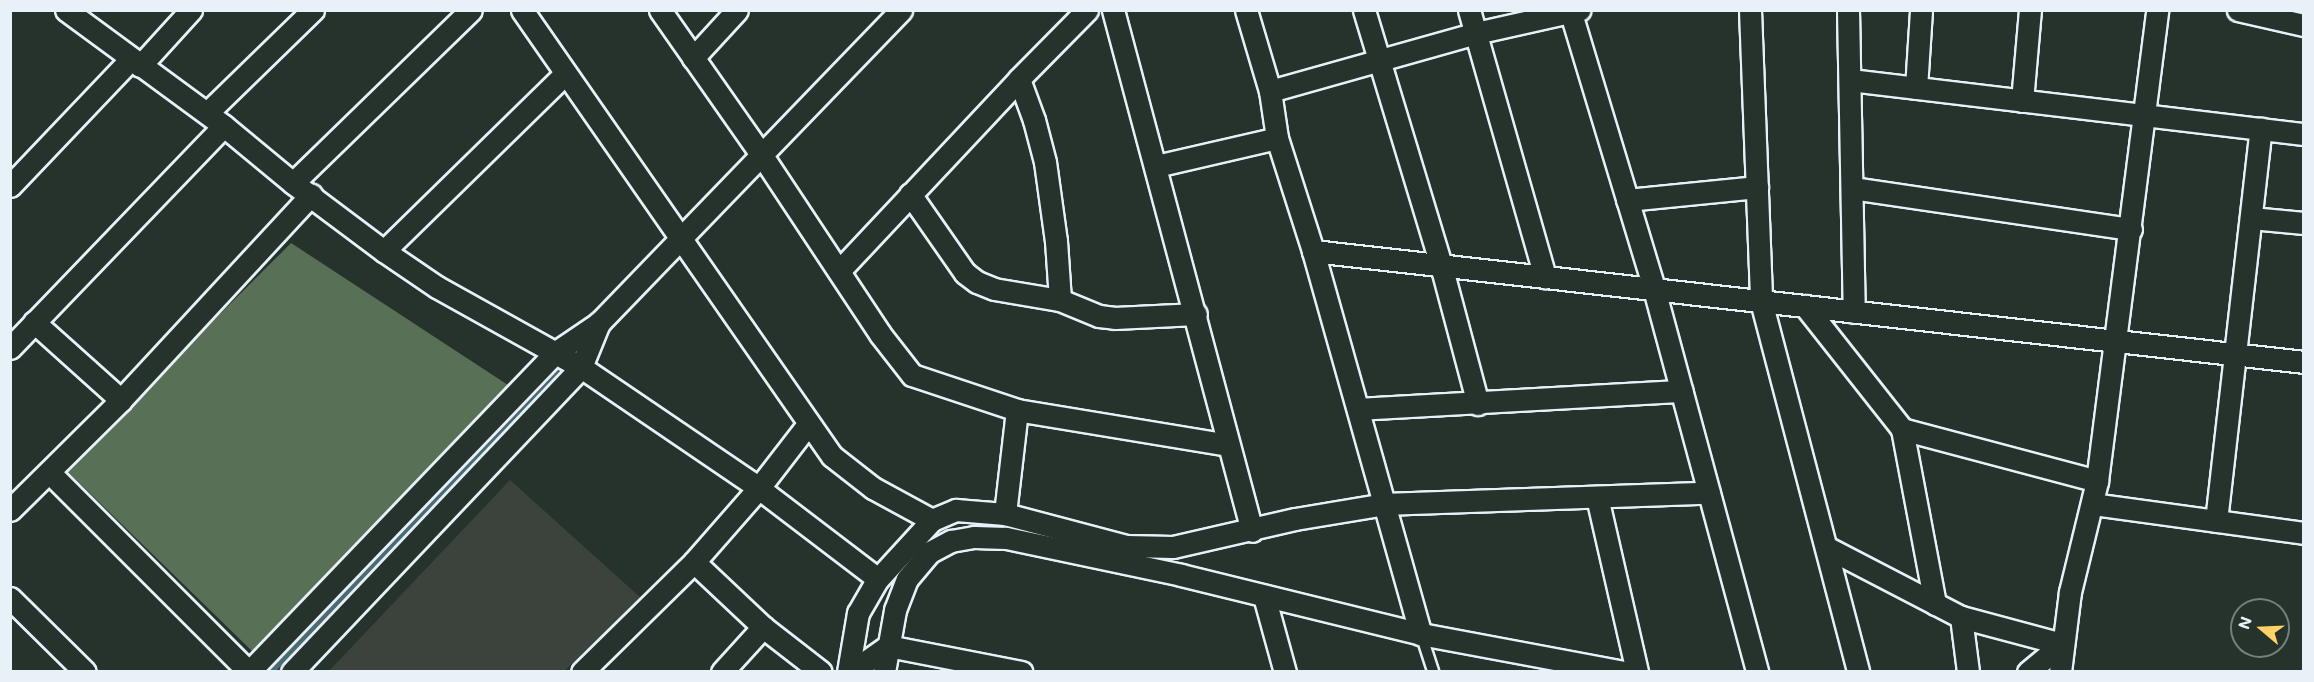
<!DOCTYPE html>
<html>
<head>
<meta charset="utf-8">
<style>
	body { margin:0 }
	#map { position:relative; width:2314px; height:682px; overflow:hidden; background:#26332d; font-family:Mali,sans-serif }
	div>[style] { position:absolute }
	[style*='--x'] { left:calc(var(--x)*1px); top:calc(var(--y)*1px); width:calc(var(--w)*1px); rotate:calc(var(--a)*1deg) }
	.built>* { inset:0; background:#3c433c }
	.green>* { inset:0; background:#587156 }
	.stream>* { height:6px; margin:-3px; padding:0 3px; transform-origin:3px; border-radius:3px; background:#4a6b71 }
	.roads { filter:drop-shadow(2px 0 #e8f1f8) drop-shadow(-2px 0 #e8f1f8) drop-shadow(0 2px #e8f1f8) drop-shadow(0 -2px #e8f1f8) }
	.lane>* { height:10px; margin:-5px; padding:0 5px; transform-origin:5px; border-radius:5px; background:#26332d }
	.street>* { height:21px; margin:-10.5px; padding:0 10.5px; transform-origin:10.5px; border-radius:10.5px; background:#26332d }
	span { translate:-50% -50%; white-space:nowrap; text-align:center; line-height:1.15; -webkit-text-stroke:5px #26332d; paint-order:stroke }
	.frame { position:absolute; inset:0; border:12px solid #e8f1f8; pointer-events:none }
	.north { position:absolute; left:2230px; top:598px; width:60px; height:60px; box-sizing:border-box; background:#26332d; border:2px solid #747f7e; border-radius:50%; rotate:289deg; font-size:16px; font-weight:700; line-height:24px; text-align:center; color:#e8f1f8 }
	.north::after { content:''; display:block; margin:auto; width:21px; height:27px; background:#ffd166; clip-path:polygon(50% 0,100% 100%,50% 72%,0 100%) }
</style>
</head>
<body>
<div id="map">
	<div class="built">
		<div style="clip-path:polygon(510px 480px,641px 598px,564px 671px,329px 671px)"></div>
	</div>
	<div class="green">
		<div style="clip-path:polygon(291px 243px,508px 385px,252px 651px,65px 469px)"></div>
	</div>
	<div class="stream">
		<div style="--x:271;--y:672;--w:426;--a:-46"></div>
	</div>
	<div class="roads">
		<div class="lane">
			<div style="--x:1421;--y:634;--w:40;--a:72"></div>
		</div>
		<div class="street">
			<div style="--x:66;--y:10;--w:196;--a:36.3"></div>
			<div style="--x:224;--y:126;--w:89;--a:39.6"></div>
			<div style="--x:293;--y:183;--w:114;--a:36.8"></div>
			<div style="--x:384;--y:251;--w:64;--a:34.2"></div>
			<div style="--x:437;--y:287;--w:165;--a:29.1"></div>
			<div style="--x:581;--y:367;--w:207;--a:34.2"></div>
			<div style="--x:752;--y:483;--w:158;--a:37.3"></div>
			<div style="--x:522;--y:10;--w:543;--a:55.2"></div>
			<div style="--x:832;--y:456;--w:52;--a:38"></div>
			<div style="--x:873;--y:488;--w:67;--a:28.5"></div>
			<div style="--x:660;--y:10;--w:176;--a:55"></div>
			<div style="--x:761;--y:154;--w:216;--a:56.5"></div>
			<div style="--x:880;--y:334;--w:52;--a:52"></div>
			<div style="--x:912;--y:375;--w:111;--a:18.4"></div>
			<div style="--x:1017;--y:410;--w:105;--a:96.6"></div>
			<div style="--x:1113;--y:10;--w:539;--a:75.06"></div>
			<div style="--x:1246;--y:10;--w:84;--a:73.5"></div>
			<div style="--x:1270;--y:91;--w:48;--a:81.5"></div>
			<div style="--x:1277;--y:138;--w:119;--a:72.3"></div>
			<div style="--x:1313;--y:251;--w:398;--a:74.3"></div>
			<div style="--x:1364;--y:10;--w:266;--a:73.2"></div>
			<div style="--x:1441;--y:265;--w:144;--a:75.1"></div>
			<div style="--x:1469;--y:10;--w:278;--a:74.1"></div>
			<div style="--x:1570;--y:10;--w:291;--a:73.2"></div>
			<div style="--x:1654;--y:289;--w:397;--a:74.9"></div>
			<div style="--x:1750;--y:10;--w:291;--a:87.8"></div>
			<div style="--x:1761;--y:301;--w:383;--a:75.3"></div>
			<div style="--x:1848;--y:10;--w:302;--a:88.9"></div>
			<div style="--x:2238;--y:10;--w:68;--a:12.8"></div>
			<div style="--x:693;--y:58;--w:65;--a:-47.5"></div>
			<div style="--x:140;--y:66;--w:76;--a:-47.7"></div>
			<div style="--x:1019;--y:79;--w:44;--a:69.9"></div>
			<div style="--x:1034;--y:120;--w:43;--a:75.3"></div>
			<div style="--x:1045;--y:162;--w:80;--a:82.1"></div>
			<div style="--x:1056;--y:241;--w:59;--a:86.1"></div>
			<div style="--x:1060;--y:300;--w:42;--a:22.3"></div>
			<div style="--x:1099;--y:316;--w:16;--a:7"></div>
			<div style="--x:1115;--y:318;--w:81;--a:-2.8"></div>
			<div style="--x:1850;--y:80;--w:457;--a:6.8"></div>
			<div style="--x:1916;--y:88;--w:78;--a:-86.3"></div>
			<div style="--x:1270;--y:91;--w:214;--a:-15.7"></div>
			<div style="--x:1476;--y:33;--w:106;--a:-12.6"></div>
			<div style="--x:2022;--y:101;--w:91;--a:-85"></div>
			<div style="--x:207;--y:113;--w:148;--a:-44.2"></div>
			<div style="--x:1156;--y:166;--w:124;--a:-13"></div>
			<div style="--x:293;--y:183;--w:248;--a:-44.2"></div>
			<div style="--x:10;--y:186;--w:175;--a:-46.4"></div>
			<div style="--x:1852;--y:188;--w:282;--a:8.4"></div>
			<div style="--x:910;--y:194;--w:96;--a:55.2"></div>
			<div style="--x:965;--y:273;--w:15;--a:37"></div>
			<div style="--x:977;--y:282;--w:18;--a:22"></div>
			<div style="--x:994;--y:289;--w:67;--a:9.5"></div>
			<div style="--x:1627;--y:200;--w:131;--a:-5.7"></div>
			<div style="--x:2251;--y:218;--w:53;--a:5.4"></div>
			<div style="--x:384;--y:251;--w:253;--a:-44.4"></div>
			<div style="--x:1313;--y:251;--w:997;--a:6.39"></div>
			<div style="--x:839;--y:271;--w:263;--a:-46.8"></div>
			<div style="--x:1019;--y:79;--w:97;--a:-45.4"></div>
			<div style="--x:1805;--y:306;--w:157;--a:51.7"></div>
			<div style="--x:1902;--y:429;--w:178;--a:79.3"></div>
			<div style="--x:34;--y:322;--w:117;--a:41.9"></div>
			<div style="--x:10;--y:348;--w:308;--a:-46.1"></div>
			<div style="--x:1358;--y:409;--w:324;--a:-3.2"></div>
			<div style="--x:1017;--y:410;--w:214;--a:9.4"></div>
			<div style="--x:1902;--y:429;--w:202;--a:14.9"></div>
			<div style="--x:49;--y:472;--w:283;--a:45"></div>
			<div style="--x:249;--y:672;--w:443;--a:-46.2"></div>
			<div style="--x:556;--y:352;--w:52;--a:-34"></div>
			<div style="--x:599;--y:323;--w:435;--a:-46"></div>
			<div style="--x:1597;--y:497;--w:180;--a:77.1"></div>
			<div style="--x:2093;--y:504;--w:213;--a:7.8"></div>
			<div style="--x:10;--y:510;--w:156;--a:-44.7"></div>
			<div style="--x:121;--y:400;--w:280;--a:-47.2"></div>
			<div style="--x:2216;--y:521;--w:395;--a:-83.5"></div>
			<div style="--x:1826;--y:547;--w:152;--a:27.4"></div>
			<div style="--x:1961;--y:617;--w:105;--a:15"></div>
			<div style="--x:694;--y:562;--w:95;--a:43.3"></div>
			<div style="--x:763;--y:627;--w:73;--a:37.8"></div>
			<div style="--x:1264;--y:596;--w:79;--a:74.6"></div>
			<div style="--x:10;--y:598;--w:105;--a:44.6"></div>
			<div style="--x:1961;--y:617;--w:55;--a:82.7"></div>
			<div style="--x:292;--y:672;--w:420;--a:-46.5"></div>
			<div style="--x:581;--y:367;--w:48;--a:-67.8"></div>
			<div style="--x:582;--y:672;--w:157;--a:-44.5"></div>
			<div style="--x:694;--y:562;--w:97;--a:-48.8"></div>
			<div style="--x:758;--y:489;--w:82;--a:-52.4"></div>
			<div style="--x:722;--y:672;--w:61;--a:-47.7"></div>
			<div style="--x:848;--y:672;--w:60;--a:-80.4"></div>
			<div style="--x:858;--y:613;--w:39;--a:-60"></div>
			<div style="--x:878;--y:579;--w:80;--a:-47.5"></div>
			<div style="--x:932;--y:520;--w:26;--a:-23"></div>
			<div style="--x:956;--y:510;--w:49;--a:4.7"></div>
			<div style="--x:1005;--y:514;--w:125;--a:14.8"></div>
			<div style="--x:1126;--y:546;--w:47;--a:1.2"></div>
			<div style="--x:1173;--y:547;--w:125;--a:-12.9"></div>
			<div style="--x:1295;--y:519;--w:92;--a:-9.4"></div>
			<div style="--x:1386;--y:504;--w:323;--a:-2"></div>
			<div style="--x:851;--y:672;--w:45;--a:-35.1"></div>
			<div style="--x:888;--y:646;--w:136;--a:11"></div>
			<div style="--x:884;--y:672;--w:63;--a:-79.9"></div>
			<div style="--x:895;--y:610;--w:33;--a:-69"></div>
			<div style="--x:907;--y:579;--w:35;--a:-50"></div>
			<div style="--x:930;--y:552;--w:24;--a:-28"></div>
			<div style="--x:951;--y:541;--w:23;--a:-10"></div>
			<div style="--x:974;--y:537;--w:32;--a:2"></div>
			<div style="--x:1006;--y:538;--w:179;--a:11.9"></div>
			<div style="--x:1181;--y:575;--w:247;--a:13.8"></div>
			<div style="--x:1421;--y:634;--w:207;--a:10.6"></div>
			<div style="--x:2028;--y:672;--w:44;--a:-39.5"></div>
			<div style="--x:2060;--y:672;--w:81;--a:-82.9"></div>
			<div style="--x:2070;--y:592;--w:114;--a:-76.3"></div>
			<div style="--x:2097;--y:481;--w:475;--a:-82.7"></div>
		</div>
	</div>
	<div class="frame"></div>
	<div class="north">N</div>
</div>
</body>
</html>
